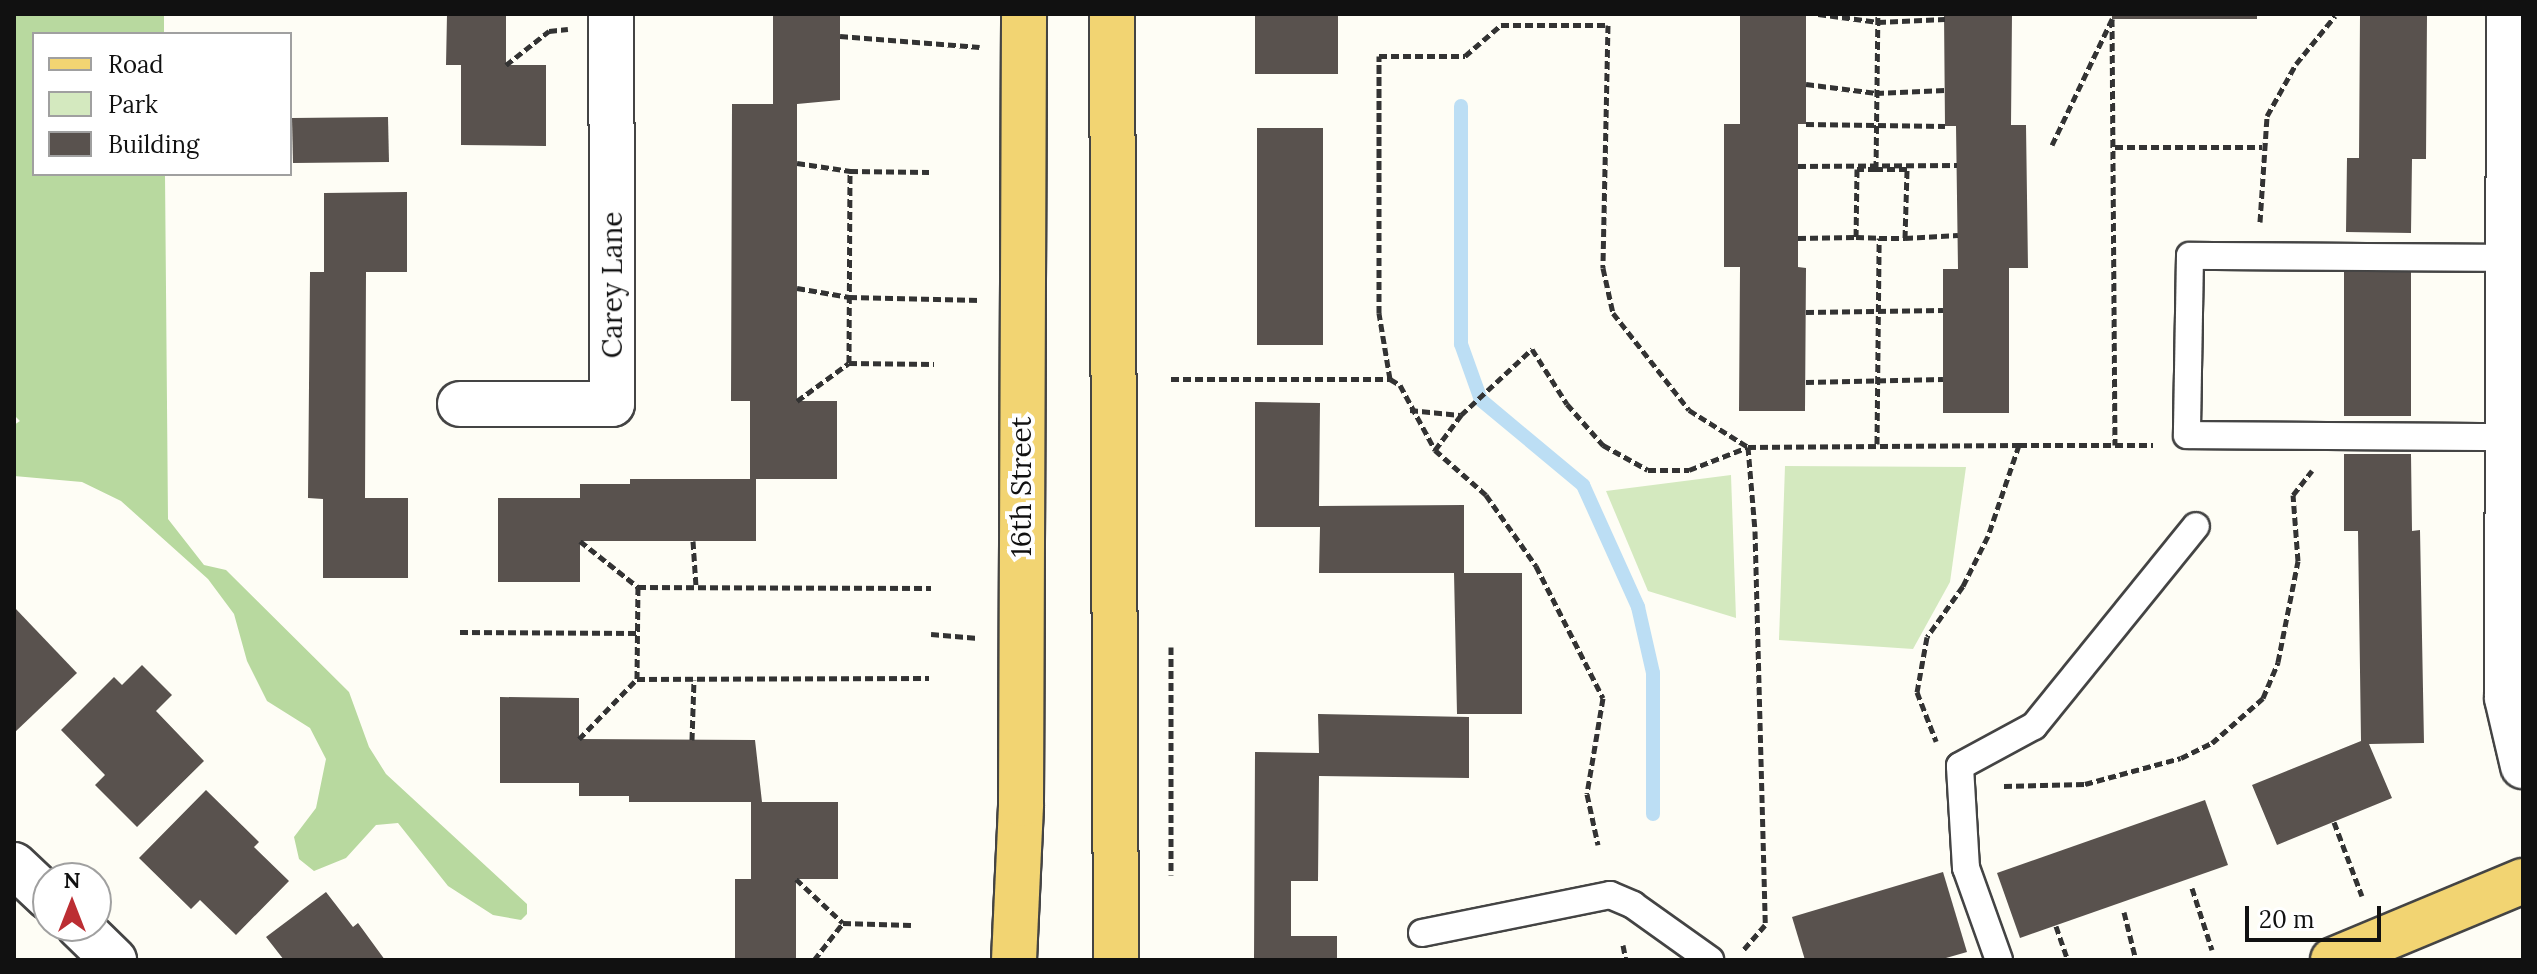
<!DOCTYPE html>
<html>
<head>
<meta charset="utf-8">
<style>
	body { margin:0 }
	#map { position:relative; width:2537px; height:974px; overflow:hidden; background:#fefdf5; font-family:Lora,serif }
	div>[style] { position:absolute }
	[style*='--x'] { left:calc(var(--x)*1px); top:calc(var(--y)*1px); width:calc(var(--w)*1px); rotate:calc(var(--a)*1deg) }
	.green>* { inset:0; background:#d4e9bf }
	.forest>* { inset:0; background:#b8d99f }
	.stream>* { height:14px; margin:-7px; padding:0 7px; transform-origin:7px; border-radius:7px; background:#bcdef4 }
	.building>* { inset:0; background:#59524e }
	.path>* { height:5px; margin-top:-2.5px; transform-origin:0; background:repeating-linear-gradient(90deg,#333 0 8px,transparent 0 12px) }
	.roads { filter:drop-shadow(2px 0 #444) drop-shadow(-2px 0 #444) drop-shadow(0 2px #444) drop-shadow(0 -2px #444) }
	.lane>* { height:26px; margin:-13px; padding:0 13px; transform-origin:13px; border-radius:13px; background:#fff }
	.street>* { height:44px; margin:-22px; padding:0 22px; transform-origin:22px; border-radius:22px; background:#fff }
	.primary>* { height:44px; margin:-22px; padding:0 22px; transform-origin:22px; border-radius:22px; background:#f2d472 }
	span { translate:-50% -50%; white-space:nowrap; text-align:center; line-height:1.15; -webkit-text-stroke:8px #fff; paint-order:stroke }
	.street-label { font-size:28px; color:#111 }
	.frame { position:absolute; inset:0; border:16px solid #111; pointer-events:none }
	.legend { position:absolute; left:32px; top:32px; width:260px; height:144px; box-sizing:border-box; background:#fff; border:2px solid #a0a0a0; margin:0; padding:10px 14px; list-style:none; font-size:24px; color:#111 }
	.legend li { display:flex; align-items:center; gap:16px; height:40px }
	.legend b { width:40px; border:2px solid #a0a0a0 }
	.north { position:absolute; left:32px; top:862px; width:80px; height:80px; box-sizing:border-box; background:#fff; border:2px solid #a0a0a0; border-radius:50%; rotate:0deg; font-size:22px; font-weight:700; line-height:32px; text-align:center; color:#111 }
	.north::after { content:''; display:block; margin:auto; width:28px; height:36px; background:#bc2e33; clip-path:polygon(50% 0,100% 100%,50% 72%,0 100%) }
	.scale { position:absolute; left:2245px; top:906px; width:136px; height:36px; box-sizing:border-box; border:4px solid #111; border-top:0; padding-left:10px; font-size:24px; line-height:28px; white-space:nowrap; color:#111; -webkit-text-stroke:6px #fff; paint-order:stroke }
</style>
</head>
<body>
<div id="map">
	<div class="green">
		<div style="clip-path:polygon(1785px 466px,1966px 467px,1950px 582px,1913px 649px,1779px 640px)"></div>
		<div style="clip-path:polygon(1731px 475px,1736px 618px,1648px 591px,1606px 491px)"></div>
	</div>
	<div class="forest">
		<div style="clip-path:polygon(14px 14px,164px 14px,164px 34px,34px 34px,34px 174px,165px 174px,168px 519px,204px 565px,226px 570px,349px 692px,369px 747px,386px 774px,527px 904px,527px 914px,521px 920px,493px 915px,448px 886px,398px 823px,376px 825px,346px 858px,314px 871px,299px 859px,294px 837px,316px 808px,326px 759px,310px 728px,267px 701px,247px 661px,234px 614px,208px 579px,121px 501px,82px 482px,14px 476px,14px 425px,20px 421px,14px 415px)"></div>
	</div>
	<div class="stream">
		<div style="--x:1461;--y:106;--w:238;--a:90"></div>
		<div style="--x:1461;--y:344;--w:59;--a:70.3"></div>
		<div style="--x:1481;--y:400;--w:133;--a:39.8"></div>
		<div style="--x:1583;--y:485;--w:134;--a:65.7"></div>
		<div style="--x:1638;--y:607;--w:68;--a:77.2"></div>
		<div style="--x:1653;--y:673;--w:141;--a:90"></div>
	</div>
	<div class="building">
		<div style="clip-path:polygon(447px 14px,506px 14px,506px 65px,546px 65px,546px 146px,461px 145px,461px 65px,446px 65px)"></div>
		<div style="clip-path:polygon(773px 14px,840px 14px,840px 100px,797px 104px,797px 401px,837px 401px,837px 479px,756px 479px,756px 541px,580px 541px,580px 582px,498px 582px,498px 498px,580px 498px,580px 484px,630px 484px,630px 479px,750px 479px,750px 401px,731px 401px,732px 104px,773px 104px)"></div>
		<div style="clip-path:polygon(1255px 14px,1338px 14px,1338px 74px,1255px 74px)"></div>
		<div style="clip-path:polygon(1740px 14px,1806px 14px,1806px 124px,1798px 124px,1798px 267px,1806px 268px,1805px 411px,1739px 411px,1740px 267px,1724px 267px,1724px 124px,1740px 124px)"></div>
		<div style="clip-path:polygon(1944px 14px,2012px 14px,2011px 125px,2026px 125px,2028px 268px,2009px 268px,2009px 413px,1943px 413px,1943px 269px,1958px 269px,1956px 126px,1945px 126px)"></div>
		<div style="clip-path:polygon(2112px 14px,2257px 14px,2257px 19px,2112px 19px)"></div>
		<div style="clip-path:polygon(2360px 14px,2427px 16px,2426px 159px,2412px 159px,2411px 233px,2346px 232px,2347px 158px,2359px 158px)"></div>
		<div style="clip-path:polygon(388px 117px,389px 162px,293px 163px,292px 118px)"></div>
		<div style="clip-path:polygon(1257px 128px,1323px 128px,1323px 345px,1257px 345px)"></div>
		<div style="clip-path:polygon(407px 192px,407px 272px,366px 272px,365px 498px,408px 498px,408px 578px,323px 578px,323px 499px,308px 498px,310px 272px,324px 272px,324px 193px)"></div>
		<div style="clip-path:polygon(2344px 271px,2411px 272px,2411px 416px,2344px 416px)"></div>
		<div style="clip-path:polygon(1255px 402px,1320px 403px,1319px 506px,1464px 505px,1464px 573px,1522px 573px,1522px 714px,1457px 714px,1454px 573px,1319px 573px,1320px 527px,1255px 527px)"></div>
		<div style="clip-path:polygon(2344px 454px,2411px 454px,2412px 531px,2420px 530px,2424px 743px,2369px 744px,2392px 798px,2277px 845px,2252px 785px,2361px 741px,2358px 531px,2344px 531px)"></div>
		<div style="clip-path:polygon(14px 607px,77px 673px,14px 733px)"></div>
		<div style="clip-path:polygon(142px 665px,172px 695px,156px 711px,204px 761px,137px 827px,95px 785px,105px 775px,61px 730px,114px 677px,122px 685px)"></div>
		<div style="clip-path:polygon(500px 697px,579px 698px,579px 739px,755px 740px,762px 802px,838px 802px,838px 879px,796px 879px,796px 960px,735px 960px,735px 879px,751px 879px,751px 802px,629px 802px,629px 796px,579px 796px,579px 783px,500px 783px)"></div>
		<div style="clip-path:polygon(1318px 714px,1469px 717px,1469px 778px,1319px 776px,1318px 881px,1291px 881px,1291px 936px,1337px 936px,1337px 960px,1254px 960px,1255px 752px,1319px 753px)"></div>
		<div style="clip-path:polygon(206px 790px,259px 842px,254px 847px,289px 881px,236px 935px,200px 900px,191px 909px,139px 858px)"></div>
		<div style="clip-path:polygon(2205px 800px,2228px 865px,2020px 938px,1997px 873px)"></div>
		<div style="clip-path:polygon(1943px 872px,1967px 952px,1939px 960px,1805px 960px,1792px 917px)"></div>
		<div style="clip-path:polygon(326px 892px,353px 927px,358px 923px,385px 960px,284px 960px,266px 937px)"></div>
	</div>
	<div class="path">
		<div style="--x:1818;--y:14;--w:61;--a:7.6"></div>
		<div style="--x:1878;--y:22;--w:67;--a:-2.6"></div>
		<div style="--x:840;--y:36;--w:140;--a:4.5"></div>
		<div style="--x:506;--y:65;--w:55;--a:-38.3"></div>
		<div style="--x:549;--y:31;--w:19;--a:-6"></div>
		<div style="--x:1806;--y:84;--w:71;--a:7.3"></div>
		<div style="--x:1876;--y:93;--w:69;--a:-2.5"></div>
		<div style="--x:1806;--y:124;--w:139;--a:0.8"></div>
		<div style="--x:2052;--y:145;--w:140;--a:-64.5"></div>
		<div style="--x:2112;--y:19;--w:426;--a:89.6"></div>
		<div style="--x:2115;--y:147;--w:147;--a:0"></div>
		<div style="--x:797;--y:163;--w:54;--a:8.6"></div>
		<div style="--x:850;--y:171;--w:79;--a:0.7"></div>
		<div style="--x:1798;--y:166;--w:159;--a:-0.4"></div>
		<div style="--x:1876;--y:169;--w:19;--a:180"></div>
		<div style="--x:1857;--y:169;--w:68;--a:90.8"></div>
		<div style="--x:1856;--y:237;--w:23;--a:2"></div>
		<div style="--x:2260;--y:222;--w:106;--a:-86.2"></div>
		<div style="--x:2267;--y:116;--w:60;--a:-60.9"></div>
		<div style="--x:2296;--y:64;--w:62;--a:-50.9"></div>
		<div style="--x:1798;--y:238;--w:58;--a:-1"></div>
		<div style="--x:1905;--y:238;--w:53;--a:-3.2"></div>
		<div style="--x:797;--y:288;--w:53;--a:9.8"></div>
		<div style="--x:849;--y:297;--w:131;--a:1.3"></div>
		<div style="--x:1806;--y:312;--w:137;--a:-0.8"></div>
		<div style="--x:849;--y:363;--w:192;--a:-89.7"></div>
		<div style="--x:1171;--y:379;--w:219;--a:0"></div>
		<div style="--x:1390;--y:379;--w:12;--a:31"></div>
		<div style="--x:1400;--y:385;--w:74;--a:61.7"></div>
		<div style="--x:1435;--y:450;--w:68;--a:41.4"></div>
		<div style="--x:1486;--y:495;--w:87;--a:54.8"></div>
		<div style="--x:1536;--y:566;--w:148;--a:63.1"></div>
		<div style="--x:1603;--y:698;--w:97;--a:99.5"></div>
		<div style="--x:1587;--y:794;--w:52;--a:77.8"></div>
		<div style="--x:1390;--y:379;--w:67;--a:-99.5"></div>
		<div style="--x:1379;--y:313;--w:257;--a:-90"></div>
		<div style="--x:1379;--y:56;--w:86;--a:0"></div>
		<div style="--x:1465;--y:56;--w:48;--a:-40.7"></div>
		<div style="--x:1501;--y:25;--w:107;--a:0"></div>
		<div style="--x:1608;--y:25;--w:243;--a:91.2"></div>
		<div style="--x:1603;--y:268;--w:46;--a:77.5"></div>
		<div style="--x:1613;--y:313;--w:123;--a:51.9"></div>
		<div style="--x:1689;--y:410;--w:70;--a:32.1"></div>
		<div style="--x:1748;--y:447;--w:84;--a:85.2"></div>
		<div style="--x:1755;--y:531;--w:394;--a:88.5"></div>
		<div style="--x:1765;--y:925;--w:33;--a:131"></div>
		<div style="--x:1806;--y:382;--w:137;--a:-1.3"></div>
		<div style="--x:797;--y:401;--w:64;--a:-36.2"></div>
		<div style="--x:849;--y:363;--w:85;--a:0.7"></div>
		<div style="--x:1410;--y:410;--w:50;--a:5.7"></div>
		<div style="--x:1877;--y:444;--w:206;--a:-89.4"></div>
		<div style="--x:1879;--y:238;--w:26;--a:0"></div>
		<div style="--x:1905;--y:238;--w:69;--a:-88.3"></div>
		<div style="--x:1907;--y:169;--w:31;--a:180"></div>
		<div style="--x:1876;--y:169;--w:155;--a:-89.3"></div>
		<div style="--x:2019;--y:445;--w:134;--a:0"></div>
		<div style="--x:1435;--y:450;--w:44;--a:-53.4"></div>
		<div style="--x:1461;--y:415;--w:97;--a:-42.9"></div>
		<div style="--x:1532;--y:349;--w:65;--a:57.5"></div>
		<div style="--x:1567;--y:404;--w:55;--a:48.7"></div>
		<div style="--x:1603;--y:445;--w:51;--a:29.1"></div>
		<div style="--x:1648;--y:470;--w:41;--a:0"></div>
		<div style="--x:1689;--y:470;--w:63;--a:-21.3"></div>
		<div style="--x:1748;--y:447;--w:271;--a:-0.4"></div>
		<div style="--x:2019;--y:445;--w:96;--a:108.8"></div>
		<div style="--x:1988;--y:536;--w:56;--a:116.6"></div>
		<div style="--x:1963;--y:586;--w:62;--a:125.2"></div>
		<div style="--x:1927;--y:637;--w:56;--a:100.3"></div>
		<div style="--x:1917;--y:692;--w:53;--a:68.8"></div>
		<div style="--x:580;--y:541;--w:74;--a:38.4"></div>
		<div style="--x:638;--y:587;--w:293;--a:0.2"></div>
		<div style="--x:693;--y:541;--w:45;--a:86.2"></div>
		<div style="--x:460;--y:632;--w:178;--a:0.3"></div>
		<div style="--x:931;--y:634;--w:47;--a:4.9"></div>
		<div style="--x:1171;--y:647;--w:228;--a:90"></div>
		<div style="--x:637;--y:679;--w:92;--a:-89.4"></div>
		<div style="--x:579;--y:739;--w:83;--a:-46"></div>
		<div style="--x:637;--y:679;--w:292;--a:-0.2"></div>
		<div style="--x:692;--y:740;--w:60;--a:-88.1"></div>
		<div style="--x:2004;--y:786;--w:81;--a:-1.4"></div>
		<div style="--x:2085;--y:784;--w:99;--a:-15.2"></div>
		<div style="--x:2181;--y:758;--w:34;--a:-26"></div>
		<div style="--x:2212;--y:743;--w:68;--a:-41.4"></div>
		<div style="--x:2263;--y:698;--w:39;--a:-67"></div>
		<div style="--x:2278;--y:662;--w:103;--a:-78.8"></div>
		<div style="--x:2298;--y:561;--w:66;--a:-94.3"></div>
		<div style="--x:2293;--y:495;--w:31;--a:-52"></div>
		<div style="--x:2334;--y:822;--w:79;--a:69.3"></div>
		<div style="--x:796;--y:879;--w:64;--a:43.1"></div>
		<div style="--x:843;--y:923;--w:68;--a:1.7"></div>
		<div style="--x:2192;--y:888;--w:65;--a:72.1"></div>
		<div style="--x:2124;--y:912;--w:49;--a:76"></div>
		<div style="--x:2056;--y:926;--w:36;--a:71"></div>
		<div style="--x:1623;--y:945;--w:15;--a:79"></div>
		<div style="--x:814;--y:960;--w:47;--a:-51.9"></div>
	</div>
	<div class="roads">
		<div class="lane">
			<div style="--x:2506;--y:258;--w:316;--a:-179.6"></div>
			<div style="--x:2190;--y:256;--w:179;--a:91"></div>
			<div style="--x:2187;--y:435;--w:319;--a:0.4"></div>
			<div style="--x:1422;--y:933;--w:192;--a:-11.4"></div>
			<div style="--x:1610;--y:895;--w:25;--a:23"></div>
			<div style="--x:1633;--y:905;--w:95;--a:35.5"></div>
			<div style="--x:1999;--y:960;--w:98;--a:-109.7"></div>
			<div style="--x:1966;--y:868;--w:102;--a:-93.4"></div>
			<div style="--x:1960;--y:766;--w:84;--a:-28.4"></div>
			<div style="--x:2034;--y:726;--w:257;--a:-51"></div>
		</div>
		<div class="street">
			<div style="--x:2509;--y:14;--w:684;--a:90.17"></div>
			<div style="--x:2507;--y:698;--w:70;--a:76.8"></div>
			<div style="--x:460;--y:404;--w:152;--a:0"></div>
			<div style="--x:612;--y:404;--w:390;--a:-90.1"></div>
			<div style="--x:14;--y:865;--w:47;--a:43.3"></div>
			<div style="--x:79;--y:926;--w:49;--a:44.2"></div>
		</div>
		<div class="primary">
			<div style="--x:1112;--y:14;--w:946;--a:89.76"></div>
			<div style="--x:1014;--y:960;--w:156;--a:-87.4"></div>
			<div style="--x:1021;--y:804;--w:790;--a:-89.78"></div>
			<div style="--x:2333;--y:960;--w:206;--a:-22.6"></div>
		</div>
	</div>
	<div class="street-label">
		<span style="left:612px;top:285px;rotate:-90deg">Carey Lane</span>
		<span style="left:1021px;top:487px;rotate:-90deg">16th Street</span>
	</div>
	<div class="frame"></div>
	<ul class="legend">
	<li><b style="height:10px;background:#f2d472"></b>Road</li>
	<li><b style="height:22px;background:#d4e9bf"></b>Park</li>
	<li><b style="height:22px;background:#59524e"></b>Building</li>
	</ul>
	<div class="north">N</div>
	<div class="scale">20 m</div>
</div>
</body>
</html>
